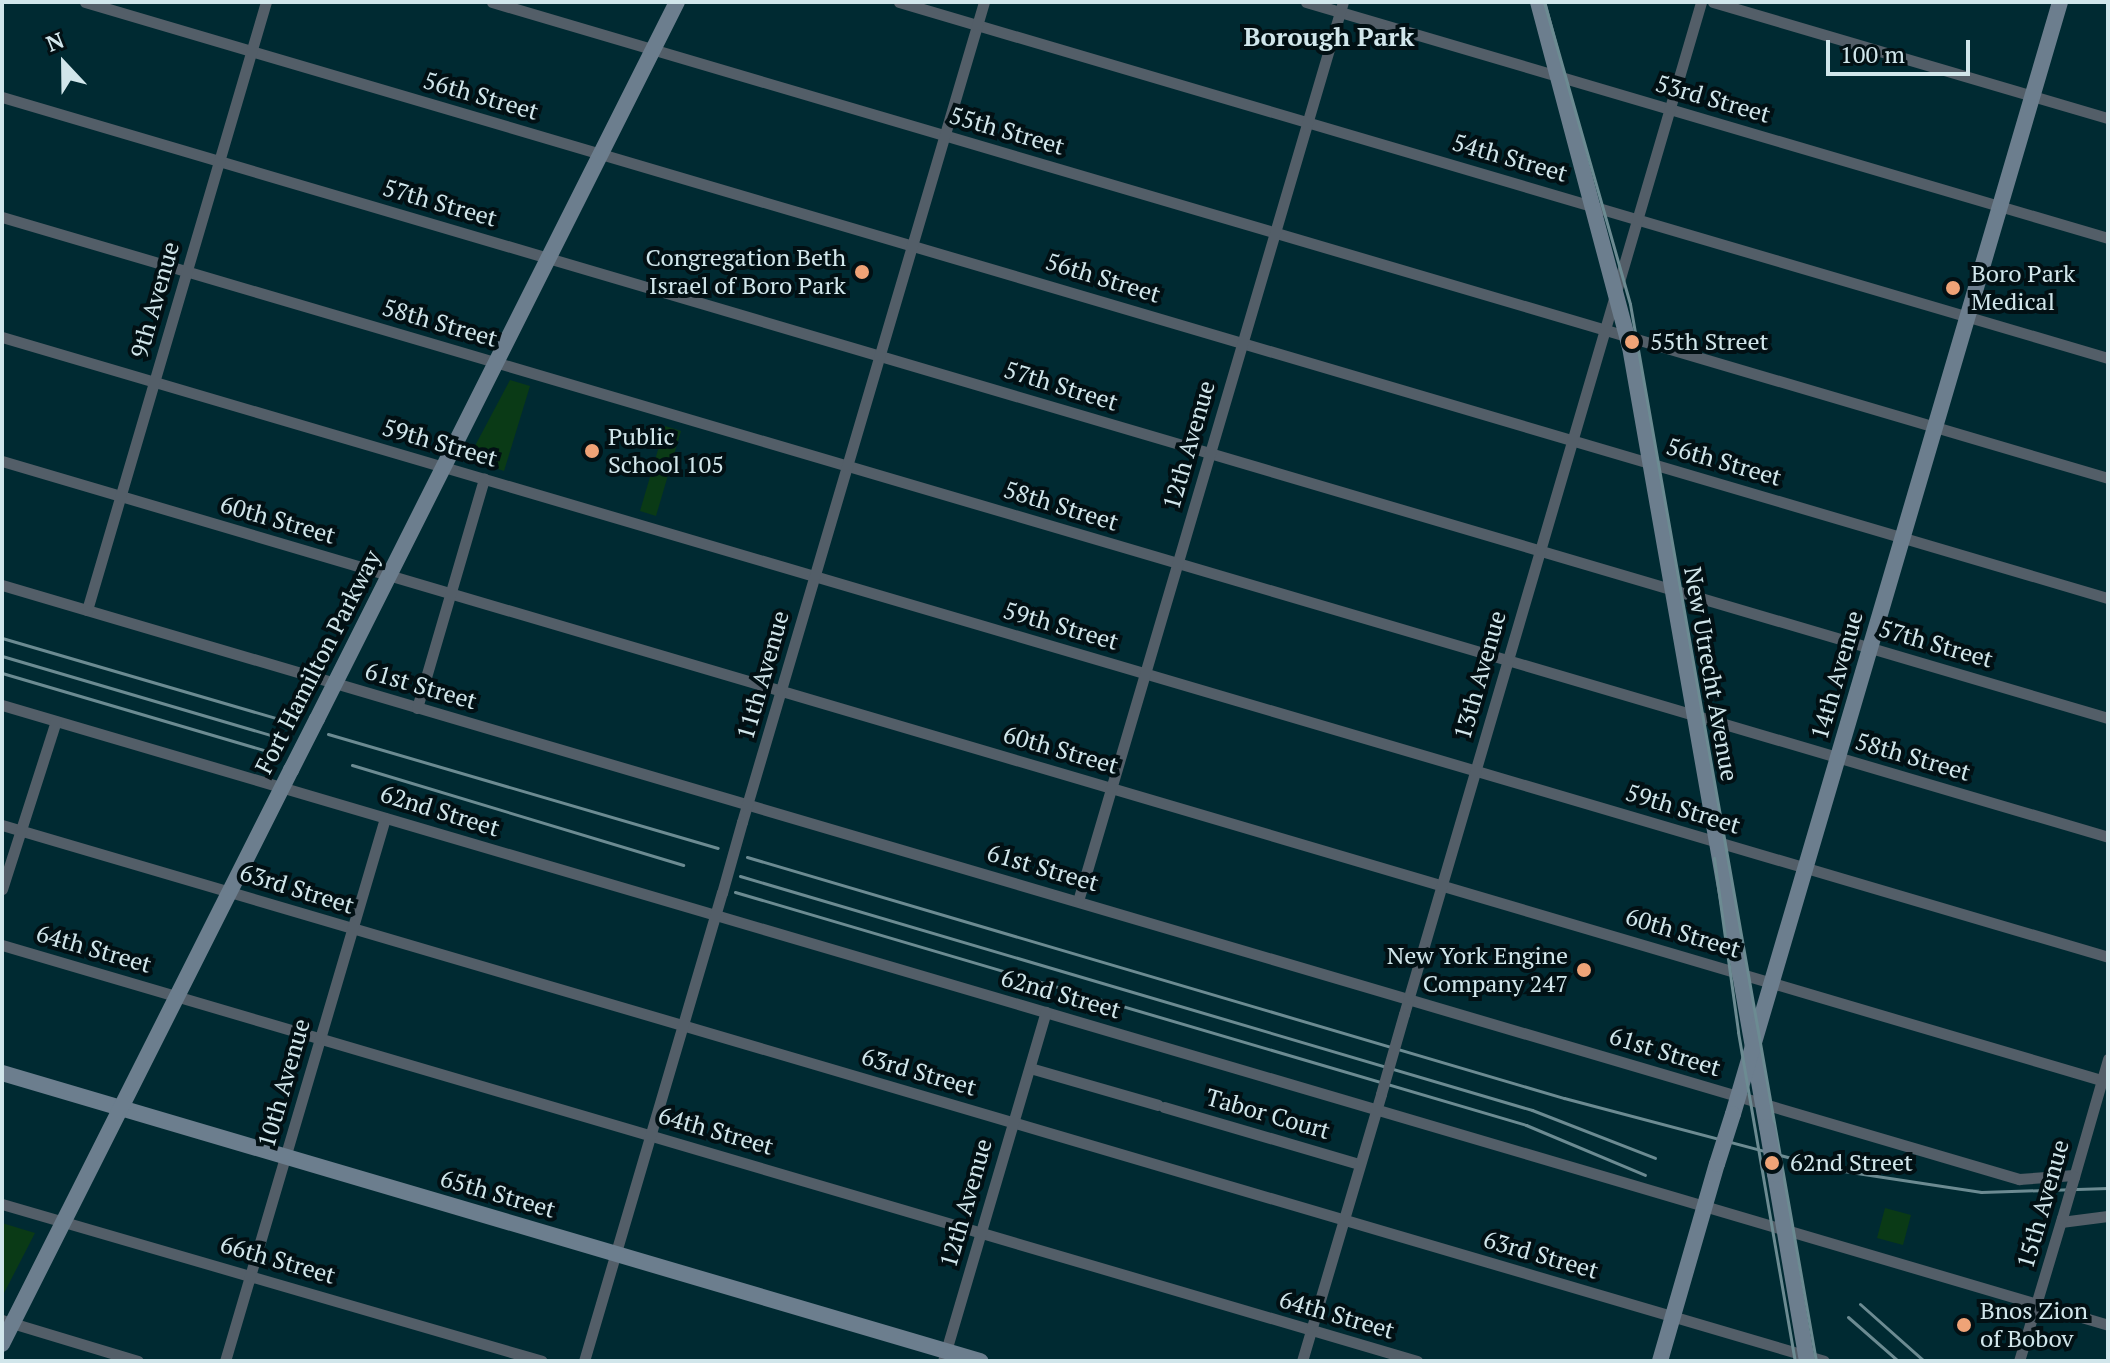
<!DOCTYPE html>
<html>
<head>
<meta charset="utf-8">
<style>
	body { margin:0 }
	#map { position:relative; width:2110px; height:1363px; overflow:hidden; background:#002a32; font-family:"PT Serif",serif }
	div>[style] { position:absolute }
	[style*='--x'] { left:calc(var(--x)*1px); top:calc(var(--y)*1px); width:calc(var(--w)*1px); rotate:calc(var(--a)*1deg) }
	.green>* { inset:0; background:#0a3a16 }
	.street>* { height:11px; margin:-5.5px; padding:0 5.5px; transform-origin:5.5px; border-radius:5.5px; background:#535e68 }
	.secondary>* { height:16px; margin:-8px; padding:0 8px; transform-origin:8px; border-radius:8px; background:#6c7e8e }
	.rail>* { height:3px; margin:-1.5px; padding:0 1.5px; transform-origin:1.5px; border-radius:1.5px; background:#6c8b92 }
	.street-bridge>* { height:11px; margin:-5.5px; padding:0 5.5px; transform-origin:5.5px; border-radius:5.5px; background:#535e68 }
	.secondary-bridge>* { height:16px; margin:-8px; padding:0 8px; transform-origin:8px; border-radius:8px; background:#6c7e8e }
	.dots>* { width:22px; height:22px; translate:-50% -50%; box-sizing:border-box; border:4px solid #021014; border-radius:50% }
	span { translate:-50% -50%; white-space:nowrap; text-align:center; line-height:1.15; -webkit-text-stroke:8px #021014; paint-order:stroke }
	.street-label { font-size:24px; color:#d1e6eb }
	.poi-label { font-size:24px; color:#d1e6eb }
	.right { translate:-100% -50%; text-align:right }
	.left { translate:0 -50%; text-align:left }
	.neighbourhood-label { font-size:26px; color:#d1e6eb; font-weight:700 }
	.frame { position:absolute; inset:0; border:4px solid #d1e6eb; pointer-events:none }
	.north { position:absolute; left:24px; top:24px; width:80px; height:80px; -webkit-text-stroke:6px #021014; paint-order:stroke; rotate:338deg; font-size:22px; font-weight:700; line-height:32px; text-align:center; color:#d1e6eb }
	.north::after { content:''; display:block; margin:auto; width:28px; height:36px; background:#d1e6eb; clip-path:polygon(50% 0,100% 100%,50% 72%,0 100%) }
	.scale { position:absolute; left:1826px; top:40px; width:144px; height:36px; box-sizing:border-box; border:4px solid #d1e6eb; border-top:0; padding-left:10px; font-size:24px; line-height:28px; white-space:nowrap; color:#d1e6eb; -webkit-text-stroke:6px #021014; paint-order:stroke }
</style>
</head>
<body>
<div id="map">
	<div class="green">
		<div style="clip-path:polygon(510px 380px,530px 386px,504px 471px,468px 459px)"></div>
		<div style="clip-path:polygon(665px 426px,681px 431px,656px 516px,640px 511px)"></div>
		<div style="clip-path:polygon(1885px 1208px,1911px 1215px,1903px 1245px,1877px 1238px)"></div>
		<div style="clip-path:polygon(2px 1223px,35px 1233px,2px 1297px)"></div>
	</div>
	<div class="street">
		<div style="--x:85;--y:2;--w:2109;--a:16.42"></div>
		<div style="--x:492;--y:2;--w:1685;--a:16.41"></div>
		<div style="--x:899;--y:2;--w:1260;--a:16.41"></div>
		<div style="--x:1306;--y:2;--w:836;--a:16.4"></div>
		<div style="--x:1713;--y:2;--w:412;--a:16.4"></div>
		<div style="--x:2;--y:97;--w:2196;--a:16.43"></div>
		<div style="--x:2;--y:217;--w:2195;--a:16.4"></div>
		<div style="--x:2;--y:337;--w:2195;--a:16.4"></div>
		<div style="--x:2;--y:461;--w:2196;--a:16.43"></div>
		<div style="--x:2;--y:585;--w:2103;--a:16.41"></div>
		<div style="--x:2019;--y:1179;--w:55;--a:-4.2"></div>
		<div style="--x:87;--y:610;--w:634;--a:-73.6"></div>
		<div style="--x:2;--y:705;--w:2195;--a:16.4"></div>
		<div style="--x:417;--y:708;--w:239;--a:-73.7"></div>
		<div style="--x:742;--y:822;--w:855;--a:-73.56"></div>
		<div style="--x:2;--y:825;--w:1899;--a:16.39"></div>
		<div style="--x:2;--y:889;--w:176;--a:-72.2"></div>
		<div style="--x:1078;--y:901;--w:937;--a:-73.58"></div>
		<div style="--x:2;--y:945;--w:1475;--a:16.38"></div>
		<div style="--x:1404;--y:1014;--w:1055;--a:-73.64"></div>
		<div style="--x:1030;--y:1068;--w:133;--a:16.1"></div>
		<div style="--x:1164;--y:1107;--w:203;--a:16.3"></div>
		<div style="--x:2074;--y:1177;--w:123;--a:-73.9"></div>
		<div style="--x:2;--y:1204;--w:562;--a:16.21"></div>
		<div style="--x:2061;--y:1222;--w:47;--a:-7.3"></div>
		<div style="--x:2;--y:1320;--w:142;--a:16.8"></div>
		<div style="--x:225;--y:1361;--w:566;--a:-73.58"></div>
		<div style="--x:584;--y:1361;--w:488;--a:-73.6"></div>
		<div style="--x:943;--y:1361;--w:364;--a:-73.6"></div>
		<div style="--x:1302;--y:1361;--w:278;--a:-73.5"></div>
		<div style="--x:2019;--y:1361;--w:149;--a:-73.3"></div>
	</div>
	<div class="secondary">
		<div style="--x:1538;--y:2;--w:357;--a:75.1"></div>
		<div style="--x:1630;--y:347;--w:792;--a:80.04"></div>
		<div style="--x:317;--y:719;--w:802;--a:-63.34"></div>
		<div style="--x:2;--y:1073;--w:1020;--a:16.41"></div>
		<div style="--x:1733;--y:1114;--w:1159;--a:-73.61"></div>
		<div style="--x:1775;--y:1174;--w:190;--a:80.3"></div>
		<div style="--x:2;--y:1344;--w:643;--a:-63.28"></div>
		<div style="--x:1660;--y:1361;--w:205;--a:-73.9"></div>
	</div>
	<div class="rail">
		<div style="--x:1544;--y:2;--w:314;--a:74.1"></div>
		<div style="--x:1630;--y:304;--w:1073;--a:80.02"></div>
		<div style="--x:2;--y:638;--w:299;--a:16.3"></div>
		<div style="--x:2;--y:656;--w:290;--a:16.4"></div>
		<div style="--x:2;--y:673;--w:283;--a:16.4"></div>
		<div style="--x:328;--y:734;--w:406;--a:16.3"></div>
		<div style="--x:352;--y:765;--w:346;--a:16.8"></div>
		<div style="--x:747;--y:857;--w:852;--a:16.44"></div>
		<div style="--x:1564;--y:1098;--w:282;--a:14.8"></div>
		<div style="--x:1837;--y:1170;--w:146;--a:8.7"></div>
		<div style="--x:1981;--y:1192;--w:127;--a:-1.8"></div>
		<div style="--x:1714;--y:858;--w:176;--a:82.1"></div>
		<div style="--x:1738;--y:1032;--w:334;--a:80.2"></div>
		<div style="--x:740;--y:876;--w:826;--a:16.46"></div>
		<div style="--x:1532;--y:1110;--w:132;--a:21.3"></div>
		<div style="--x:735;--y:892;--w:825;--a:16.41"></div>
		<div style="--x:1526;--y:1125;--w:129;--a:22.8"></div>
		<div style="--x:1860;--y:1304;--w:86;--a:41.7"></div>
		<div style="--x:1848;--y:1317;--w:67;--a:41.3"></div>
	</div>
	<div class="street-bridge">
		<div style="--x:722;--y:893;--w:74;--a:-74.3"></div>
		<div style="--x:1381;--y:1094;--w:83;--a:-74"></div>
		<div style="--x:2062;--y:1218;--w:43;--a:-73.7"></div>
	</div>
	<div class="secondary-bridge">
		<div style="--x:291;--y:770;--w:57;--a:-63"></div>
		<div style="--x:1767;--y:1127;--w:48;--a:80.3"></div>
		<div style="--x:1717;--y:1164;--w:52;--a:-72.3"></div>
	</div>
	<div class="dots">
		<div style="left:862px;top:272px;background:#efa377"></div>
		<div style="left:1953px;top:288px;background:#efa377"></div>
		<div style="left:1632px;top:342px;background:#efa377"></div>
		<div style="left:592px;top:451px;background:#efa377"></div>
		<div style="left:1584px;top:970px;background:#efa377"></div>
		<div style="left:1772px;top:1163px;background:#efa377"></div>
		<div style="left:1964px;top:1325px;background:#efa377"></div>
	</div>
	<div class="street-label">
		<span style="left:481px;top:96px;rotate:16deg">56th Street</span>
		<span style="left:1713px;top:99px;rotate:16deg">53rd Street</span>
		<span style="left:1007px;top:131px;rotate:16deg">55th Street</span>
		<span style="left:1510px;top:158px;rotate:16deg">54th Street</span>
		<span style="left:440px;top:203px;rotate:16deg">57th Street</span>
		<span style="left:1103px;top:278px;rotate:17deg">56th Street</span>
		<span style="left:155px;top:300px;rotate:-74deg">9th Avenue</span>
		<span style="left:440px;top:323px;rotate:16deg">58th Street</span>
		<span style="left:1061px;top:386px;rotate:17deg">57th Street</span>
		<span style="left:440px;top:443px;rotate:16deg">59th Street</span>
		<span style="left:1189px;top:445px;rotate:-74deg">12th Avenue</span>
		<span style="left:1724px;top:462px;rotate:16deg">56th Street</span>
		<span style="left:1061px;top:506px;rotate:17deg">58th Street</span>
		<span style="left:278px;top:520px;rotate:16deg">60th Street</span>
		<span style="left:1061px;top:626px;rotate:16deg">59th Street</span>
		<span style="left:1936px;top:644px;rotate:16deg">57th Street</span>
		<span style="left:318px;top:662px;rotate:-63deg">Fort Hamilton Parkway</span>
		<span style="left:1711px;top:674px;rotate:80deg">New Utrecht Avenue</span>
		<span style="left:763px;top:675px;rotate:-74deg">11th Avenue</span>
		<span style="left:1480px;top:675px;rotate:-74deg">13th Avenue</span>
		<span style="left:1837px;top:675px;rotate:-74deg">14th Avenue</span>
		<span style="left:421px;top:686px;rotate:16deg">61st Street</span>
		<span style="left:1061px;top:750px;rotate:16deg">60th Street</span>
		<span style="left:1913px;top:757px;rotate:16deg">58th Street</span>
		<span style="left:1683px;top:809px;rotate:17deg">59th Street</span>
		<span style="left:440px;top:811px;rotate:17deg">62nd Street</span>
		<span style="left:1043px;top:868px;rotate:16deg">61st Street</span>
		<span style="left:297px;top:889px;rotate:17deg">63rd Street</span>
		<span style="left:1683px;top:933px;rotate:17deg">60th Street</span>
		<span style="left:94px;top:949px;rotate:16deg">64th Street</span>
		<span style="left:1061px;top:994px;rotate:16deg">62nd Street</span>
		<span style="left:1665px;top:1052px;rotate:17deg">61st Street</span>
		<span style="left:919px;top:1072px;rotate:16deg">63rd Street</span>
		<span style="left:284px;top:1083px;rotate:-74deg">10th Avenue</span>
		<span style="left:1268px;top:1114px;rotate:16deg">Tabor Court</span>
		<span style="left:716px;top:1131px;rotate:16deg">64th Street</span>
		<span style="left:498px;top:1194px;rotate:16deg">65th Street</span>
		<span style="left:966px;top:1203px;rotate:-74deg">12th Avenue</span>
		<span style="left:2043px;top:1204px;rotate:-74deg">15th Avenue</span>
		<span style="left:1541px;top:1255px;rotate:16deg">63rd Street</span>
		<span style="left:278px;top:1260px;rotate:16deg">66th Street</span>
		<span style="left:1337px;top:1315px;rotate:16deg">64th Street</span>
	</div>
	<div class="poi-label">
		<span class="right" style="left:846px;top:272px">Congregation Beth<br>Israel of Boro Park</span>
		<span class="left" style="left:1971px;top:288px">Boro Park<br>Medical</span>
		<span class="left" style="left:1650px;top:342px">55th Street</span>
		<span class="left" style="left:608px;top:451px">Public<br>School 105</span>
		<span class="right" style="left:1568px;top:970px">New York Engine<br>Company 247</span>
		<span class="left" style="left:1790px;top:1163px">62nd Street</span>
		<span class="left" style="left:1980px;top:1325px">Bnos Zion<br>of Bobov</span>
	</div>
	<div class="neighbourhood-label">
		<span style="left:1329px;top:37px">Borough Park</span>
	</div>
	<div class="frame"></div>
	<div class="north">N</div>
	<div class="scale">100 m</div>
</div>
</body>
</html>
